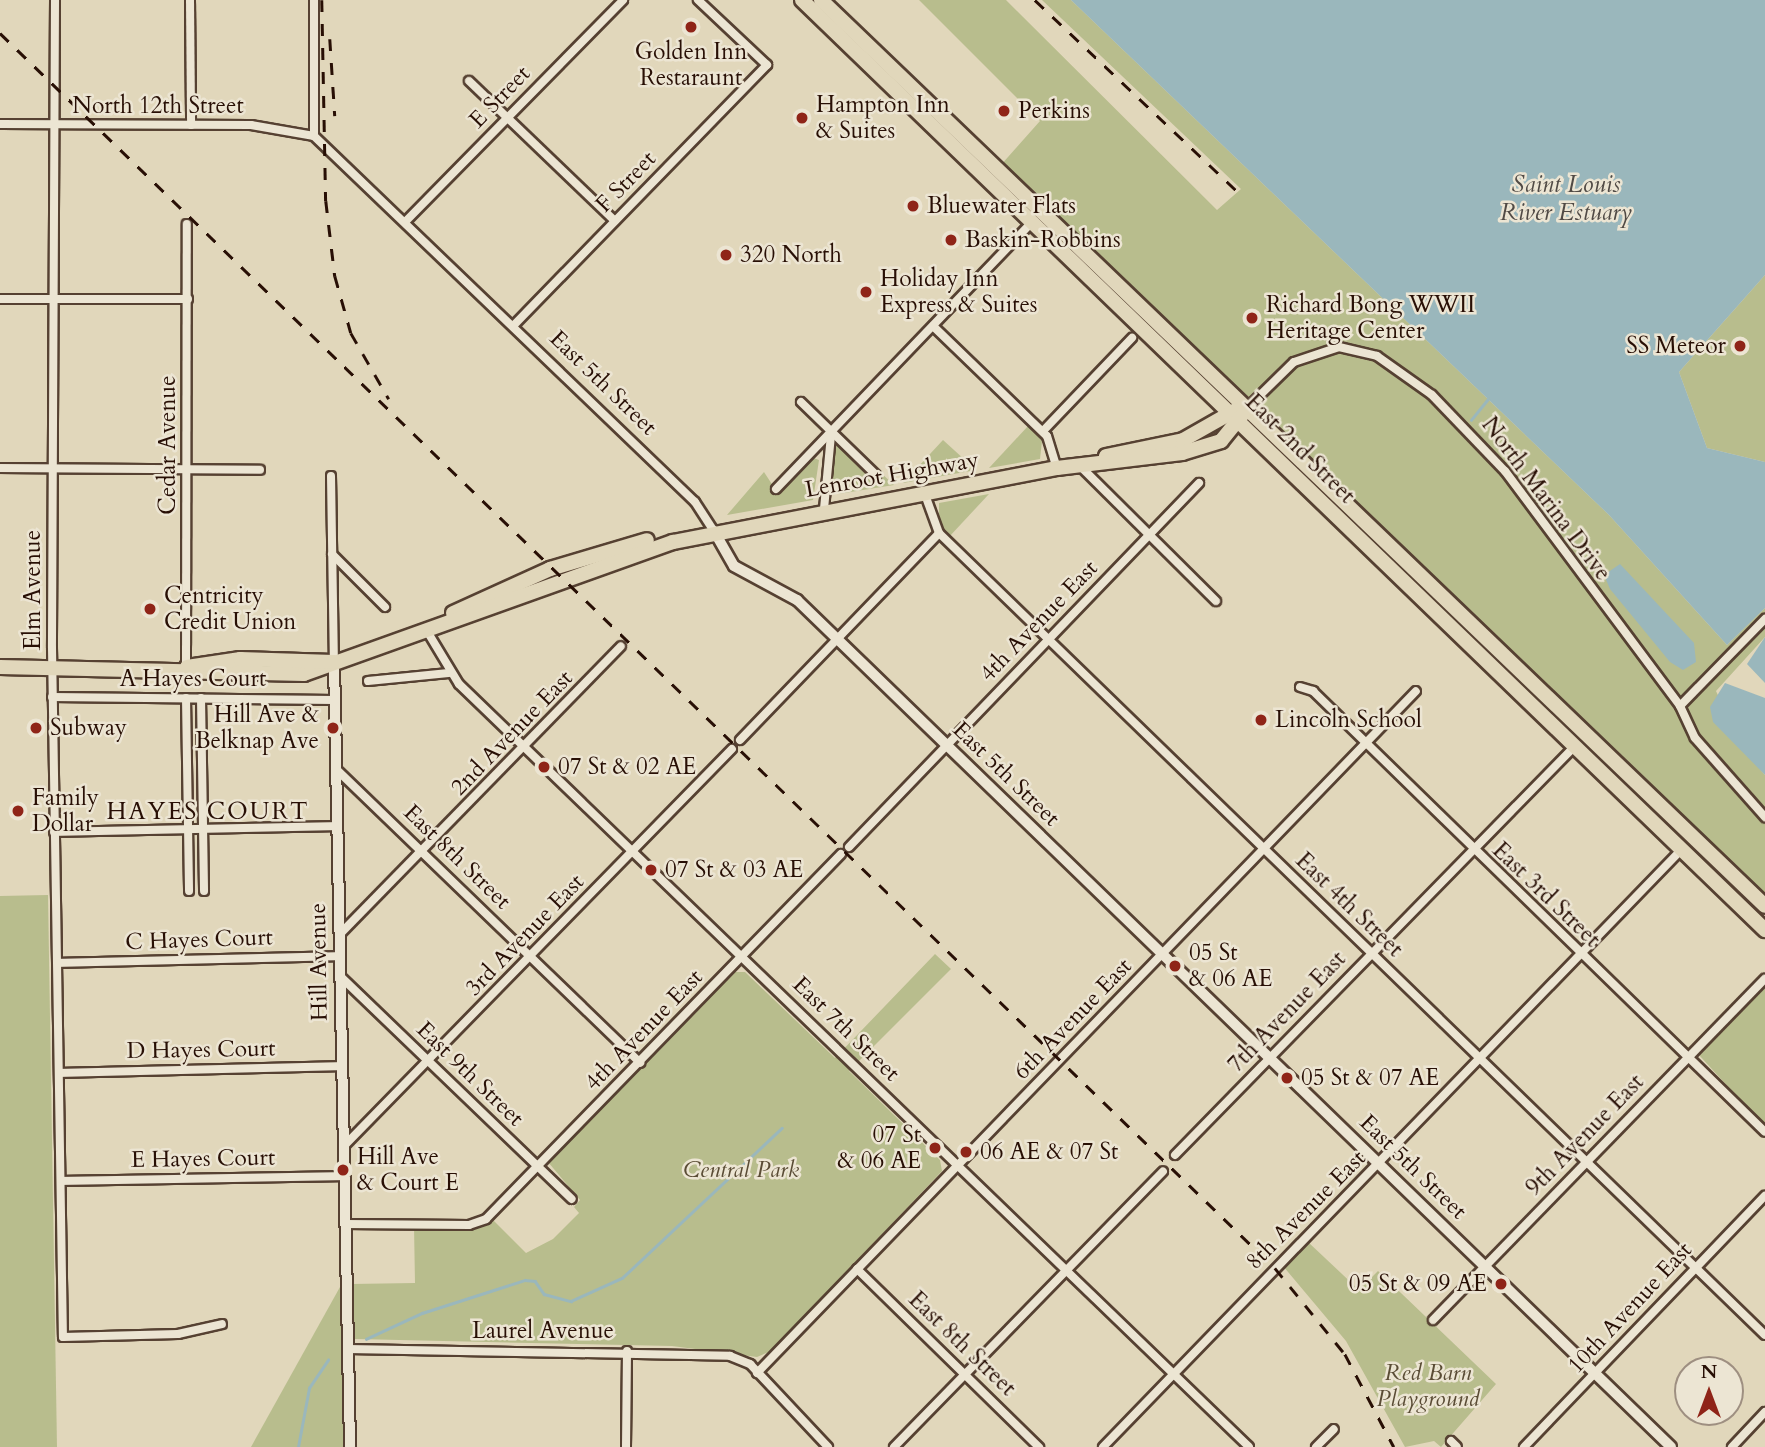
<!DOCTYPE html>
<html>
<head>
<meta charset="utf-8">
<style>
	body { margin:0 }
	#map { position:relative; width:1765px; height:1447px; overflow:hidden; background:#e1d7bb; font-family:Cardo,serif }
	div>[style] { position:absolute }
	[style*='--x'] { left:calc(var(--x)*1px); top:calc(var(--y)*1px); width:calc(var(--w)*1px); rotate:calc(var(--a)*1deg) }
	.green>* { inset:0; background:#b8bd8d }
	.water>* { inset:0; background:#9ab7bc }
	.stream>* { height:2.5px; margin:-1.25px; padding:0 1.25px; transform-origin:1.25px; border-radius:1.25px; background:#9ab7bc }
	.roads { filter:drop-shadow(2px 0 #564132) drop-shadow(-2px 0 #564132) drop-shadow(0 2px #564132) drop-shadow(0 -2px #564132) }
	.street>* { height:8px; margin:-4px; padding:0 4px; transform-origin:4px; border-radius:4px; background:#ece5d3 }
	.secondary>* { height:10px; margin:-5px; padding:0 5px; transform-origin:5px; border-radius:5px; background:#ece5d3 }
	.highway>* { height:14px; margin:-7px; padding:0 7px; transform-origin:7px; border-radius:7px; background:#e1d7bb }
	.rail>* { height:2.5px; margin-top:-1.25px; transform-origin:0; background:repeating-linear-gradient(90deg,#280f05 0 12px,transparent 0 24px) }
	.dots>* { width:19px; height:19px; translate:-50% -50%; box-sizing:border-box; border:4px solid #ece5d3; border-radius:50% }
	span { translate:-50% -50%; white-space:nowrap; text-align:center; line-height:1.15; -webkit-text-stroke:5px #ece5d3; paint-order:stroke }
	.poi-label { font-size:23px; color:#280f05 }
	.left { translate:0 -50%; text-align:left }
	.right { translate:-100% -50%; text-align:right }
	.street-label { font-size:23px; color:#280f05 }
	.park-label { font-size:23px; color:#5a4c35; font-style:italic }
	.water-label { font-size:24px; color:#504a45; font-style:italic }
	.neighbourhood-label { font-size:24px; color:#280f05; letter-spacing:2px }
	.north { position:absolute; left:1674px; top:1356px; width:70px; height:70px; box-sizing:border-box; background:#ece5d3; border:2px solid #9e8f81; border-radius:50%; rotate:0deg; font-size:19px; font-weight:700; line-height:28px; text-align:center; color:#280f05 }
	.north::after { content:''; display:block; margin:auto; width:24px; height:32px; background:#8f2418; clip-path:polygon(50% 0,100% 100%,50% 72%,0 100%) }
</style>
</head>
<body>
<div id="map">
	<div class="green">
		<div style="clip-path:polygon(919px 0,1006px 0,1217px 210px,1241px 189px,1042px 0,1071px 0,1609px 515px,1727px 645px,1765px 608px,1765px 637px,1716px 691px,1744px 751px,1765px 775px,1765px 900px,1000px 166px,1040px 121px)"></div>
		<div style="clip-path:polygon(1765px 275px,1765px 462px,1707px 448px,1679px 372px)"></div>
		<div style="clip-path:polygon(1029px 425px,1042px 441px,1040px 459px,989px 468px)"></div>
		<div style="clip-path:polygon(943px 440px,976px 470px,903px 483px)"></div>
		<div style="clip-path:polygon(836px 443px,873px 477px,880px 472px,894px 485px,838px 494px,832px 482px)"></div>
		<div style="clip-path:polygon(811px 457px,819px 460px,813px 500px,727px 515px,764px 472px,777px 492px)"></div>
		<div style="clip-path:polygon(989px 494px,949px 537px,939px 522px,939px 503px)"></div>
		<div style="clip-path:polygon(48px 895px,57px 1447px,0 1447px,0 896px)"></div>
		<div style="clip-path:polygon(935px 954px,951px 969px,849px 1071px,940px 1160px,942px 1171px,771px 1351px,757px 1357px,672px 1346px,355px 1339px,351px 1284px,415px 1283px,414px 1226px,481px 1226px,492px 1219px,526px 1253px,553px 1239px,579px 1213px,574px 1207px,580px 1200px,548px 1162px,733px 972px,745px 972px,835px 1058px)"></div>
		<div style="clip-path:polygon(1765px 988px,1765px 1127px,1699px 1055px)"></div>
		<div style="clip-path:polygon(1308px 1242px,1359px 1290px,1378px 1271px,1496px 1384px,1441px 1447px,1434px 1441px,1405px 1447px,1346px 1341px,1283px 1266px)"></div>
		<div style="clip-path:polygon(340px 1287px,344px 1447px,251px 1447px)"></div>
	</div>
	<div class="water">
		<div style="clip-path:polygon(1071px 0,1765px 0,1765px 275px,1679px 372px,1707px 448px,1765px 462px,1765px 608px,1727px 645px,1609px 515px)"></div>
		<div style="clip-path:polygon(1620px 564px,1694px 643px,1696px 662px,1683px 670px,1670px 662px,1610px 589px,1604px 575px)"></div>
		<div style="clip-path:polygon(1765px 637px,1765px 683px,1747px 664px)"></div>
		<div style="clip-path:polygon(1725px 683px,1765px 698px,1765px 775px,1713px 722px,1710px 707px)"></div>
	</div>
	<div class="stream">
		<div style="--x:1471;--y:420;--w:27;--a:-51"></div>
		<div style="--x:366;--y:1339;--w:62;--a:-24.9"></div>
		<div style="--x:422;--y:1313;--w:108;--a:-17.8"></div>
		<div style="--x:525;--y:1280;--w:10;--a:6"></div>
		<div style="--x:535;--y:1281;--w:16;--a:55"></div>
		<div style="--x:544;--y:1294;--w:28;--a:15"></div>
		<div style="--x:571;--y:1301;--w:56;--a:-24.3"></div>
		<div style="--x:622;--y:1278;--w:219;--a:-43.2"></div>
		<div style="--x:298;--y:1447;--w:60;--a:-79.4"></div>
		<div style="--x:309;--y:1388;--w:34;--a:-56"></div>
	</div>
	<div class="roads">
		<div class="street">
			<div style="--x:55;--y:0;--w:648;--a:90.27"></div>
			<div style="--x:52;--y:648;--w:689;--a:89.09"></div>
			<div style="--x:63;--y:1337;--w:115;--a:-1.5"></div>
			<div style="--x:178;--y:1334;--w:45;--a:-12.8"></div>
			<div style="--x:190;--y:0;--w:125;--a:89.5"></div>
			<div style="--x:314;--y:0;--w:136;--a:90"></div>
			<div style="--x:469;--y:81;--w:202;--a:43.8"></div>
			<div style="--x:0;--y:124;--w:251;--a:0.2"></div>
			<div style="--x:251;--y:125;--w:64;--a:9.9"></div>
			<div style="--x:314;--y:136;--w:528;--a:43.85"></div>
			<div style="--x:695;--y:502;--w:35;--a:57"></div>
			<div style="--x:405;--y:222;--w:311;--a:-45.5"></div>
			<div style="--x:0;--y:299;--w:188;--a:0"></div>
			<div style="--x:514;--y:325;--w:363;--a:-45.8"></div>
			<div style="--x:767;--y:65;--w:95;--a:-136.7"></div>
			<div style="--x:933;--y:326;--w:158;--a:44"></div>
			<div style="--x:1047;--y:436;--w:34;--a:73"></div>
			<div style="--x:801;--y:402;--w:105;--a:44.2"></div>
			<div style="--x:1248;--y:407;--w:64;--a:-44.4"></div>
			<div style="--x:1294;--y:362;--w:47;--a:-18.4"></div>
			<div style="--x:1339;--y:347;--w:39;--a:13"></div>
			<div style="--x:1377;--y:356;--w:67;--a:35.3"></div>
			<div style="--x:1432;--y:395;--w:105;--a:46.2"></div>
			<div style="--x:1505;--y:471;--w:293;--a:53.3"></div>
			<div style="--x:1680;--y:706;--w:35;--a:65"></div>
			<div style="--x:1695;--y:738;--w:106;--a:48.5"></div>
			<div style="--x:1043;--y:431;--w:129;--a:-46.3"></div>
			<div style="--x:1079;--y:465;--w:193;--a:44.8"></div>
			<div style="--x:0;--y:468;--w:260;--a:0.4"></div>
			<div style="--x:331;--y:476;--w:186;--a:89.1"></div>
			<div style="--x:776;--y:489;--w:370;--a:-46.2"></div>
			<div style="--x:924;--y:492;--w:44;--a:69.9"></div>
			<div style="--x:939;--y:533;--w:1151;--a:44.16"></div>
			<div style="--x:824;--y:509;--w:74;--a:-84.6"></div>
			<div style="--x:332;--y:554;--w:75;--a:45"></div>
			<div style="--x:427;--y:631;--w:62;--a:58.9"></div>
			<div style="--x:459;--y:684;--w:1098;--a:44"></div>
			<div style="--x:186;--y:667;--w:443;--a:-89.9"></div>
			<div style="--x:368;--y:681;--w:81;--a:-5.6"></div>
			<div style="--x:1300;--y:687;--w:14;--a:17"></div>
			<div style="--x:1313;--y:691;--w:631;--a:44.29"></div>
			<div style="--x:52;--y:697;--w:282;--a:0.6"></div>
			<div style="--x:186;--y:698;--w:193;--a:89.1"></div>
			<div style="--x:201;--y:698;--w:193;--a:89.1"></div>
			<div style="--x:1680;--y:706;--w:122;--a:-45.7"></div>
			<div style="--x:740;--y:740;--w:287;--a:-46.1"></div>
			<div style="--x:336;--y:769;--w:423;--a:44"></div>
			<div style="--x:54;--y:832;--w:283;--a:-1.2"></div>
			<div style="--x:849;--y:847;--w:505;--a:-46.12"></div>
			<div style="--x:340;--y:934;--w:402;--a:-45.7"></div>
			<div style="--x:58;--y:963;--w:283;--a:-1.4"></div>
			<div style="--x:341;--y:977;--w:320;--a:43.9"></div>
			<div style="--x:61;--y:1073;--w:281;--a:-1.4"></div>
			<div style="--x:344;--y:1146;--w:555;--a:-45.66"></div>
			<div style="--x:1175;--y:1155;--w:571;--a:-45.64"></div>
			<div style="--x:62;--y:1181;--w:283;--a:-1"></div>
			<div style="--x:345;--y:1224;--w:124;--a:0.5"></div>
			<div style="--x:469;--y:1225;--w:18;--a:-19"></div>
			<div style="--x:486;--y:1219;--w:509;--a:-45.8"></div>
			<div style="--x:857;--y:1269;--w:255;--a:44.4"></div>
			<div style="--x:1433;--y:1320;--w:476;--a:-45.8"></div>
			<div style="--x:348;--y:1349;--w:382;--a:1"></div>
			<div style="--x:730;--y:1356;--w:22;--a:22"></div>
			<div style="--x:750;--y:1364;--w:114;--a:46.8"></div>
			<div style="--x:757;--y:1373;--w:948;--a:-45.98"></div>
			<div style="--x:1451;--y:1441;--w:8;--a:45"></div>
			<div style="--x:626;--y:1447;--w:96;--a:-89.4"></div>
			<div style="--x:894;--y:1447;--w:385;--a:-45.7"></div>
			<div style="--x:1103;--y:1447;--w:832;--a:-45.92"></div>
			<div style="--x:1316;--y:1447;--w:25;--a:-45"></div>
			<div style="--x:1524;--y:1447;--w:348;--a:-46.2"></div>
			<div style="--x:1732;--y:1447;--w:48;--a:-46.7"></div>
		</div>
		<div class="secondary">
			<div style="--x:714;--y:531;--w:40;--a:60.3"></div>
			<div style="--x:734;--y:566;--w:72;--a:28.4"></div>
			<div style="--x:797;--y:600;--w:1217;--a:44.1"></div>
			<div style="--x:334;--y:662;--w:785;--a:88.83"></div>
		</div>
		<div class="highway">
			<div style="--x:802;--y:0;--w:1339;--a:44"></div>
			<div style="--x:821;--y:0;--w:1308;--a:43.82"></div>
			<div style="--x:1106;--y:456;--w:79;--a:-11.7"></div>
			<div style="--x:1183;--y:440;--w:61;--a:-29.5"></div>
			<div style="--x:453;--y:613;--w:107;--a:-24.4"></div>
			<div style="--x:550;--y:569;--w:101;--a:-16.6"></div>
			<div style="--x:0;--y:667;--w:304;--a:1.3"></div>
			<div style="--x:304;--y:674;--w:392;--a:-19.7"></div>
			<div style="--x:673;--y:542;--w:391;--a:-10.9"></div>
			<div style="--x:1057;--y:468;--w:126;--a:-6.8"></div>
			<div style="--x:1182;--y:453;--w:41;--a:-17.1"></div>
			<div style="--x:1221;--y:441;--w:35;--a:-51"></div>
			<div style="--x:187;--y:667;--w:54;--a:-8.6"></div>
			<div style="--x:240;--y:659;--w:94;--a:1.8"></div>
		</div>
	</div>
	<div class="rail">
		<div style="--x:322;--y:0;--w:201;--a:88.9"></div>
		<div style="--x:326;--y:201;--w:76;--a:83.2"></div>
		<div style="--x:335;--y:276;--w:59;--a:74.3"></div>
		<div style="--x:351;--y:333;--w:76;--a:60.1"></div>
		<div style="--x:1035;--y:0;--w:281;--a:43.4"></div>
		<div style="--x:0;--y:33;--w:1775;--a:44.09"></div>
		<div style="--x:1275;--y:1268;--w:111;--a:50.9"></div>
		<div style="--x:1345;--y:1354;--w:105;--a:62.2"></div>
		<div style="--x:330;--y:39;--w:77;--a:86.3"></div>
	</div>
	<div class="dots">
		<div style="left:691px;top:27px;background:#8f2418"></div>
		<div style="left:1004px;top:111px;background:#8f2418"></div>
		<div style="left:802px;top:118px;background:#8f2418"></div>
		<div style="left:913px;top:206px;background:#8f2418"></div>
		<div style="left:951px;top:240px;background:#8f2418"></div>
		<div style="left:726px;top:255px;background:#8f2418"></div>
		<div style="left:866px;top:292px;background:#8f2418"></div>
		<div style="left:1252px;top:318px;background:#8f2418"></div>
		<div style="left:1740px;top:346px;background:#8f2418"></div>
		<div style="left:150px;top:609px;background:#8f2418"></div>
		<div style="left:1261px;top:720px;background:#8f2418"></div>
		<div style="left:36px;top:728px;background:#8f2418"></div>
		<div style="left:333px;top:728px;background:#8f2418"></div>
		<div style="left:544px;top:767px;background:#8f2418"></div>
		<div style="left:18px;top:811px;background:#8f2418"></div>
		<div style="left:651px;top:870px;background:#8f2418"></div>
		<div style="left:1175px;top:966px;background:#8f2418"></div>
		<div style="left:1287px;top:1078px;background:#8f2418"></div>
		<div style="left:935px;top:1148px;background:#8f2418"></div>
		<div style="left:966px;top:1152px;background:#8f2418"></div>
		<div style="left:343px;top:1170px;background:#8f2418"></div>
		<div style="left:1501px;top:1284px;background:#8f2418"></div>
	</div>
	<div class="poi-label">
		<span style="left:691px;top:65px">Golden Inn<br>Restaraunt</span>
		<span class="left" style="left:816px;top:118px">Hampton Inn<br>&amp; Suites</span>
		<span class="left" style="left:1018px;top:111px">Perkins</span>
		<span class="left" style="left:927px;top:206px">Bluewater Flats</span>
		<span class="left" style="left:965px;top:240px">Baskin-Robbins</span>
		<span class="left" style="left:740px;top:255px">320 North</span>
		<span class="left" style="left:880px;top:292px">Holiday Inn<br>Express &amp; Suites</span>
		<span class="left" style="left:1266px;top:318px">Richard Bong WWII<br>Heritage Center</span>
		<span class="right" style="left:1726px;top:346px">SS Meteor</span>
		<span class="left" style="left:164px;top:609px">Centricity<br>Credit Union</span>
		<span class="right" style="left:319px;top:728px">Hill Ave &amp;<br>Belknap Ave</span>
		<span class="left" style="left:1275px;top:720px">Lincoln School</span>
		<span class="left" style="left:50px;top:728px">Subway</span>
		<span class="left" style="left:558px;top:767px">07 St &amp; 02 AE</span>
		<span class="left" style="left:32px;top:811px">Family<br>Dollar</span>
		<span class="left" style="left:665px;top:870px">07 St &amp; 03 AE</span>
		<span class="left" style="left:1189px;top:966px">05 St<br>&amp; 06 AE</span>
		<span class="left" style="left:1301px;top:1078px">05 St &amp; 07 AE</span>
		<span class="right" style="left:921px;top:1148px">07 St<br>&amp; 06 AE</span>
		<span class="left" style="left:980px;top:1152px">06 AE &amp; 07 St</span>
		<span class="left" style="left:357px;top:1170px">Hill Ave<br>&amp; Court E</span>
		<span class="right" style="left:1487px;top:1284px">05 St &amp; 09 AE</span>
	</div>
	<div class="street-label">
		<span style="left:500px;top:97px;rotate:-46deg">E Street</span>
		<span style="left:158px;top:106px">North 12th Street</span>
		<span style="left:626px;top:182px;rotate:-46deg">F Street</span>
		<span style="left:603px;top:383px;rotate:44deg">East 5th Street</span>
		<span style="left:168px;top:445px;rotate:-90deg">Cedar Avenue</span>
		<span style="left:1300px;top:449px;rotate:45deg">East 2nd Street</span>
		<span style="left:892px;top:475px;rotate:-10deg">Lenroot Highway</span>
		<span style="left:1546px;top:499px;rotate:53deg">North Marina Drive</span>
		<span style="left:33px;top:590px;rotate:-90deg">Elm Avenue</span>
		<span style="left:1039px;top:621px;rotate:-46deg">4th Avenue East</span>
		<span style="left:193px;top:679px">A Hayes Court</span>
		<span style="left:512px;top:733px;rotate:-46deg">2nd Avenue East</span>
		<span style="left:1006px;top:774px;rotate:44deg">East 5th Street</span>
		<span style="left:457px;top:857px;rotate:44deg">East 8th Street</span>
		<span style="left:1546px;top:895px;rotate:44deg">East 3rd Street</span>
		<span style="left:1349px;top:905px;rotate:44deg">East 4th Street</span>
		<span style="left:525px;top:935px;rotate:-46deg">3rd Avenue East</span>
		<span style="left:199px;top:940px;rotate:-2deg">C Hayes Court</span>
		<span style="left:319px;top:962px;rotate:-91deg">Hill Avenue</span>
		<span style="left:1287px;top:1012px;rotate:-46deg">7th Avenue East</span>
		<span style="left:1073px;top:1019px;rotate:-46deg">6th Avenue East</span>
		<span style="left:846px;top:1029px;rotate:44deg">East 7th Street</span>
		<span style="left:644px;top:1030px;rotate:-46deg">4th Avenue East</span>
		<span style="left:201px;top:1050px;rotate:-1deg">D Hayes Court</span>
		<span style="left:470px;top:1074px;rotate:44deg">East 9th Street</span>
		<span style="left:1585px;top:1135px;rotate:-46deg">9th Avenue East</span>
		<span style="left:203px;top:1159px;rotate:-1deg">E Hayes Court</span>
		<span style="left:1413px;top:1167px;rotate:44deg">East 5th Street</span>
		<span style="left:1306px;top:1210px;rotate:-45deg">8th Avenue East</span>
		<span style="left:1630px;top:1308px;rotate:-47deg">10th Avenue East</span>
		<span style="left:543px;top:1331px">Laurel Avenue</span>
		<span style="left:962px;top:1344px;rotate:44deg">East 8th Street</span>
	</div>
	<div class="park-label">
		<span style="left:741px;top:1170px">Central Park</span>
		<span style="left:1428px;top:1386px">Red Barn<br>Playground</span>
	</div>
	<div class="water-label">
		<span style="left:1566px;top:199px">Saint Louis<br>River Estuary</span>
	</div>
	<div class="neighbourhood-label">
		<span style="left:208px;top:812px">HAYES COURT</span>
	</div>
	<div class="north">N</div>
</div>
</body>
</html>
